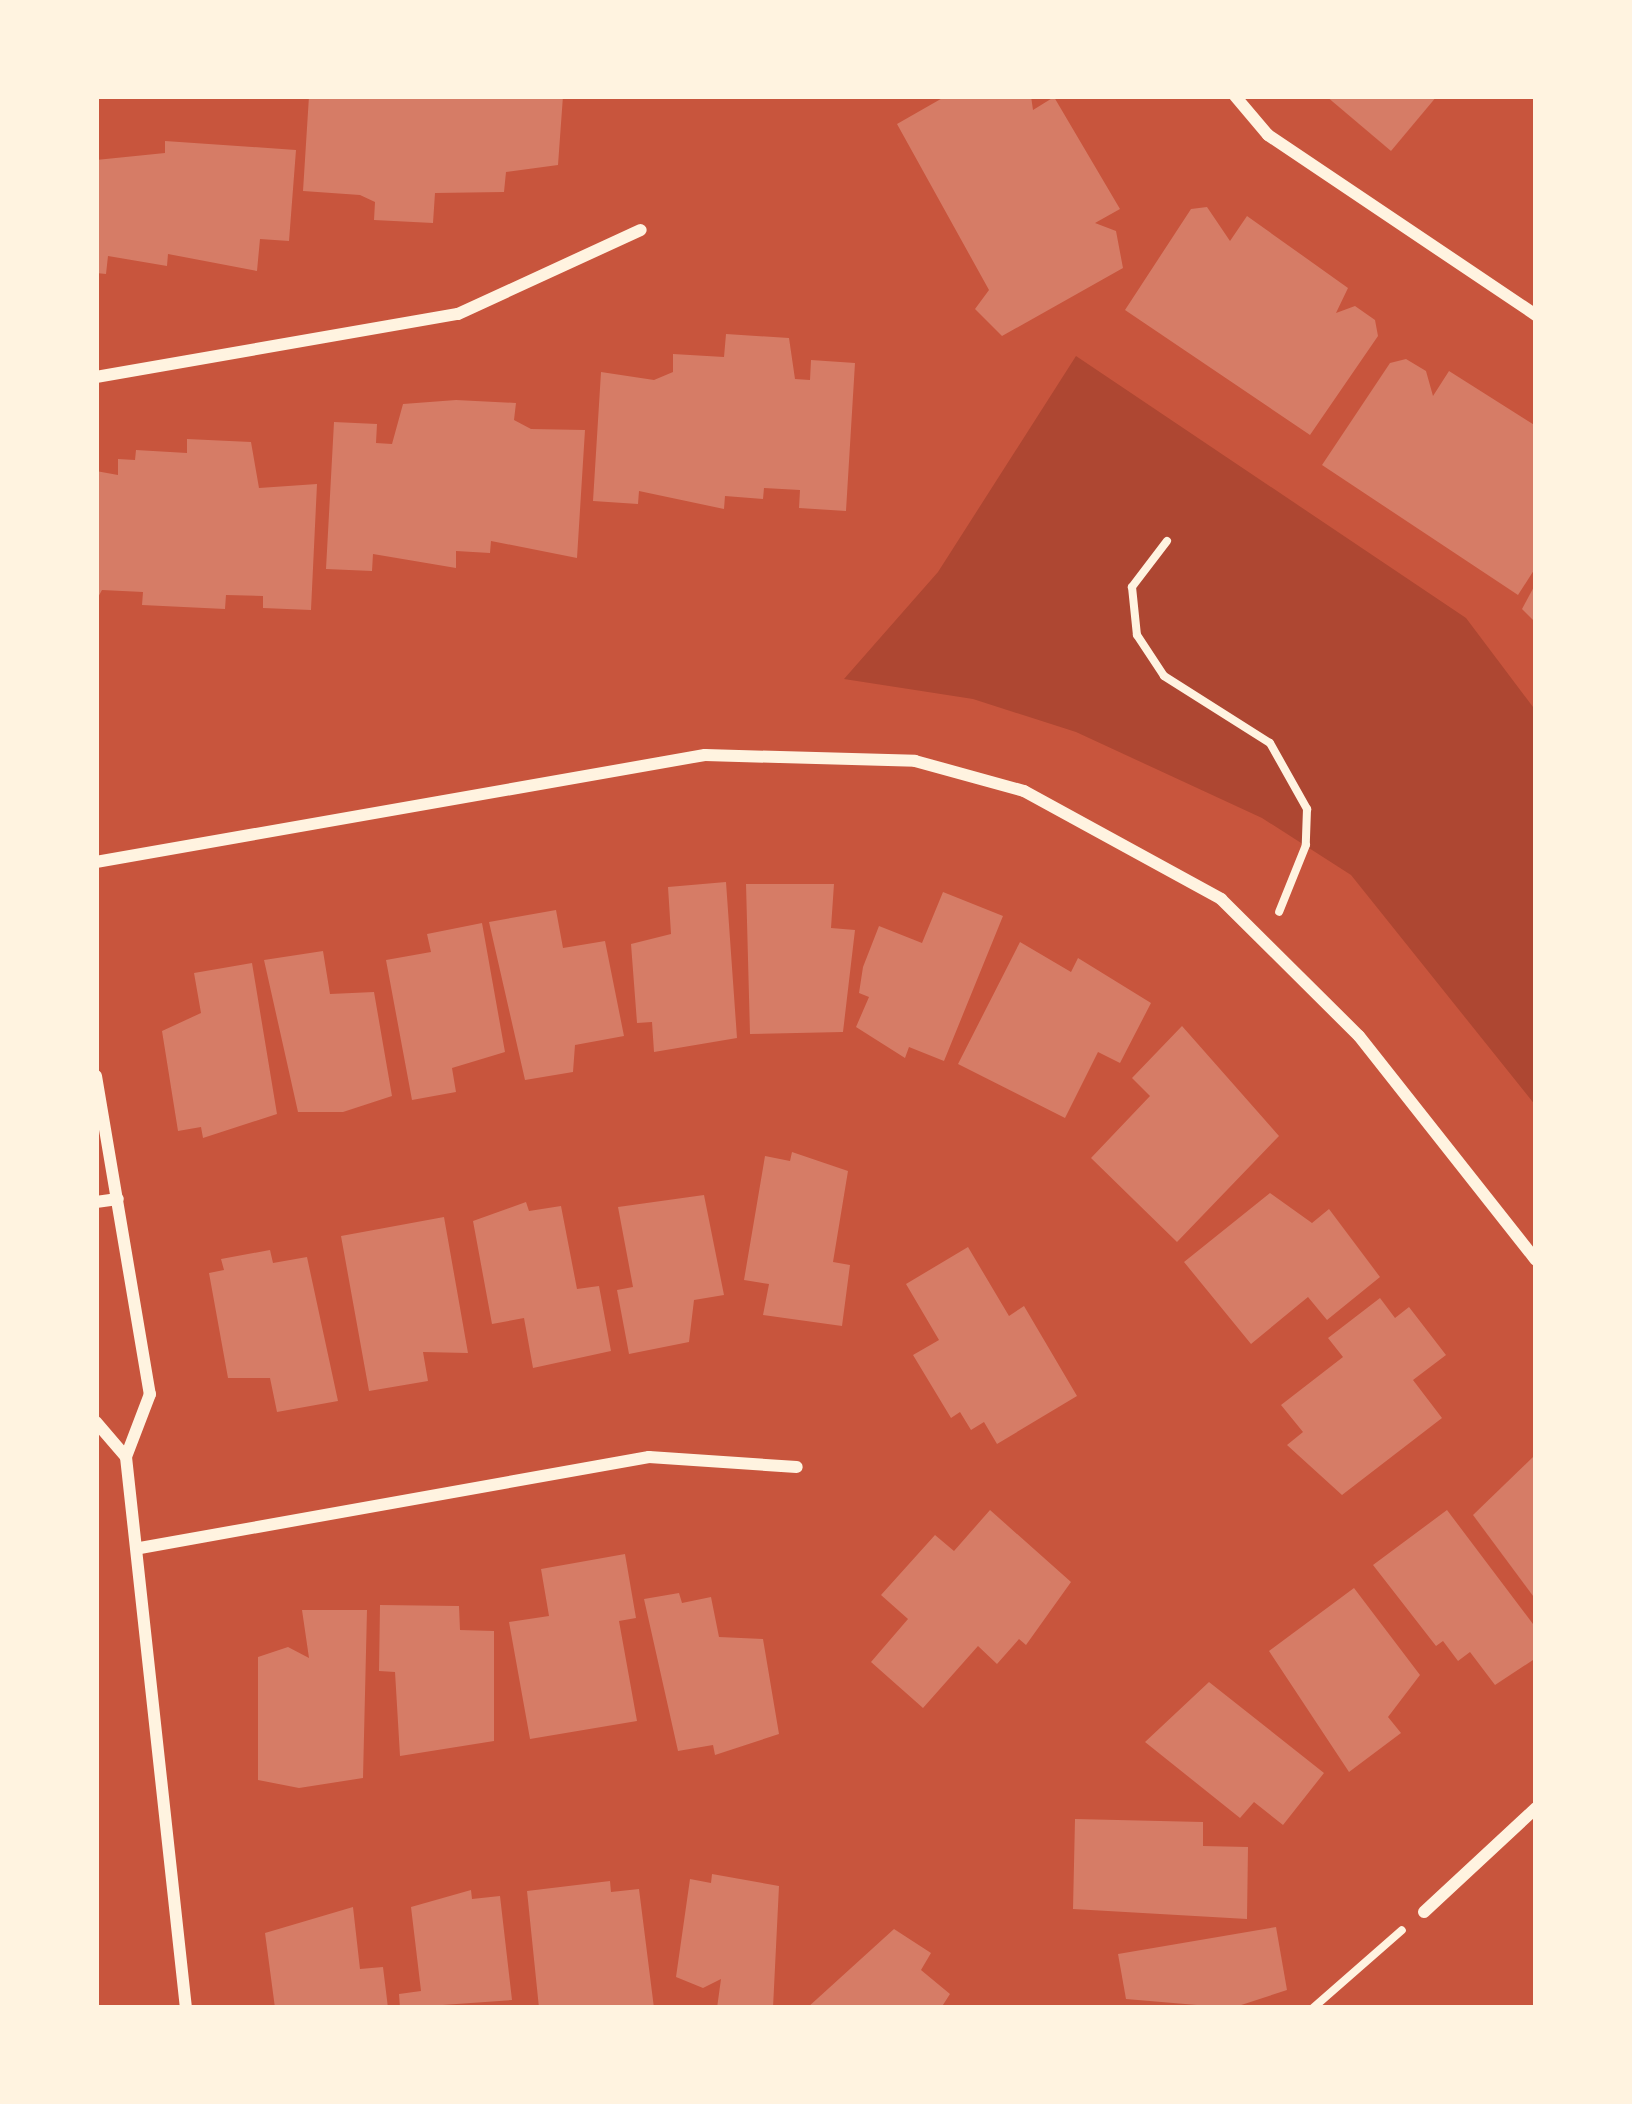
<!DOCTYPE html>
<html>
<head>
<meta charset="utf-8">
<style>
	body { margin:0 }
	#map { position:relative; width:1632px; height:2104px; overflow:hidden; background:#c8553d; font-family:Signika,sans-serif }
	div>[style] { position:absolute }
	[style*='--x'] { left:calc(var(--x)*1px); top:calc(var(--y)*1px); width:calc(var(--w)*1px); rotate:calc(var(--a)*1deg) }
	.green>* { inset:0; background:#ae4732 }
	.building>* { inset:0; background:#d67c66 }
	.path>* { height:8px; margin:-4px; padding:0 4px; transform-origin:4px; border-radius:4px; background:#fff3e0 }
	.minor>* { height:12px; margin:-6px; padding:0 6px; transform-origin:6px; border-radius:6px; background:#fff3e0 }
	span { translate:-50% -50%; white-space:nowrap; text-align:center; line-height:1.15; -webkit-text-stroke:9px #fff3e0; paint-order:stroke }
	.frame { position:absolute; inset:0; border:99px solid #fff3e0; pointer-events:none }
</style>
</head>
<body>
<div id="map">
	<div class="green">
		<div style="clip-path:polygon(1076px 356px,1466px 618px,1536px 711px,1536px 1106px,1351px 875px,1262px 818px,1076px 732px,973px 699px,844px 679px,938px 572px)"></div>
	</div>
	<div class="building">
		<div style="clip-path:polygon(309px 96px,563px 96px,558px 165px,506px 172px,504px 192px,435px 193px,433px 223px,374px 220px,375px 202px,360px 195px,303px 191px)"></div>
		<div style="clip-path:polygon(946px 96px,1031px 96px,1033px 110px,1054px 97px,1120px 209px,1095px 223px,1116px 231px,1123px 268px,1002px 336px,975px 309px,989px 290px,897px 124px)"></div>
		<div style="clip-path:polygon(1326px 96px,1437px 96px,1391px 151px)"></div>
		<div style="clip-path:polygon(165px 141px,296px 150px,289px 241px,260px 239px,257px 271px,168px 254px,167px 266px,108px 256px,106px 274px,96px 273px,96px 160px,165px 153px)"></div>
		<div style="clip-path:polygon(1207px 207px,1230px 241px,1247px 216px,1348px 288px,1336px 313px,1355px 306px,1375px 320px,1378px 336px,1310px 435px,1125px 310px,1191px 209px)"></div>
		<div style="clip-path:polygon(726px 334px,789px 338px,795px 379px,810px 380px,811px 360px,855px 363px,846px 511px,799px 508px,800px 490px,764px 488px,763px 499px,725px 496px,724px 509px,639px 491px,638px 504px,593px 501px,601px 372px,654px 380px,673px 372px,673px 354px,724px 357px)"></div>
		<div style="clip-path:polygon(1406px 359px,1426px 371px,1433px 396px,1449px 371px,1536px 426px,1536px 567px,1518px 595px,1322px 465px,1390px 363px)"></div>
		<div style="clip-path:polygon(456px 400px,516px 403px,514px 420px,531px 429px,585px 430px,577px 558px,491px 541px,490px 553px,456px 551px,456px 568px,373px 554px,372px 571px,326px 569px,334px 422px,377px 424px,376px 443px,392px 444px,403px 404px)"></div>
		<div style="clip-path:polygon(187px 439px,251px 442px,259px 488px,317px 484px,311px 610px,263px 608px,263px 596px,226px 595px,225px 609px,142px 605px,143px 592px,102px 590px,96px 601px,96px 471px,118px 475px,118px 459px,135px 460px,136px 450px,187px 453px)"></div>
		<div style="clip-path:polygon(1536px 583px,1536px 623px,1522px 609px)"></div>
		<div style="clip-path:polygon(726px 882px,737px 1038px,654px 1052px,652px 1022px,637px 1023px,631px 944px,671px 934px,668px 887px)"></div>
		<div style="clip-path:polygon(746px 884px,834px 884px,831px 928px,855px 930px,843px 1032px,750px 1034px)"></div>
		<div style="clip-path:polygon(943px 892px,1003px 916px,944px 1061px,909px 1047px,905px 1058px,856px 1027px,869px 997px,859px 993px,863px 967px,879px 926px,922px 943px)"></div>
		<div style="clip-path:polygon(556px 910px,563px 948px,605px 941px,624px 1036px,575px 1045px,573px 1072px,525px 1080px,489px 922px)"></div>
		<div style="clip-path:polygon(482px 923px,505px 1052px,452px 1068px,456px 1092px,412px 1100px,386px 960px,431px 952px,427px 934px)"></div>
		<div style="clip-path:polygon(1020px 942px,1071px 972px,1078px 958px,1151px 1003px,1120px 1063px,1098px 1052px,1065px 1118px,958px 1064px)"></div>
		<div style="clip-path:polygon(323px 951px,330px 994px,374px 992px,392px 1096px,343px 1112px,298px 1112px,264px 960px)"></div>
		<div style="clip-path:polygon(252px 963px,277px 1114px,203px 1138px,201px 1127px,178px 1131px,162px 1031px,201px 1013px,194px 973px)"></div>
		<div style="clip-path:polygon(1182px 1026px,1279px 1136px,1177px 1242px,1091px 1158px,1150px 1096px,1132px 1078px)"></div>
		<div style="clip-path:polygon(792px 1152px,848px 1171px,833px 1262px,850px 1265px,842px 1326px,763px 1315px,769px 1284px,744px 1280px,765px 1156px,790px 1161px)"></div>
		<div style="clip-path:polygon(1270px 1193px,1312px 1223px,1329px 1209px,1380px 1277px,1327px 1320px,1308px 1297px,1251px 1344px,1184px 1262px)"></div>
		<div style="clip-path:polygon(704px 1195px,724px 1295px,694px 1300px,689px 1342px,629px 1354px,617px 1290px,633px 1287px,618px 1207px)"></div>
		<div style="clip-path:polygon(526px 1202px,529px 1211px,561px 1206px,577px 1289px,599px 1286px,611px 1351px,533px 1368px,524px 1318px,492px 1324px,473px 1221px)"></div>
		<div style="clip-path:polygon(444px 1217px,468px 1353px,423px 1352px,428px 1381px,369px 1391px,341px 1236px)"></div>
		<div style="clip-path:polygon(968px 1247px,1009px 1316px,1024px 1306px,1077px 1396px,997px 1444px,984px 1422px,971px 1430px,960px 1412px,951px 1418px,913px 1355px,939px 1340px,906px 1284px)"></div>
		<div style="clip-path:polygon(270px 1250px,273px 1263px,307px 1257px,338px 1401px,277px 1412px,270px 1378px,228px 1378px,209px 1273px,224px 1270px,221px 1259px)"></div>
		<div style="clip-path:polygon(1380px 1298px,1395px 1318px,1409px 1307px,1446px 1355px,1413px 1380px,1442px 1418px,1342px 1495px,1287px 1445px,1303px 1432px,1281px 1405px,1343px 1357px,1328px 1338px)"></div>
		<div style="clip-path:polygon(1534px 1456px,1536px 1459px,1536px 1600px,1473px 1515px)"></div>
		<div style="clip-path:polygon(990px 1510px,1071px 1582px,1026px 1645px,1019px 1639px,997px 1664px,978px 1646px,923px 1708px,871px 1662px,908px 1619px,881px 1595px,935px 1535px,954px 1551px)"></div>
		<div style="clip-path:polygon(1447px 1510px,1536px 1628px,1536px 1658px,1495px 1685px,1470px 1652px,1458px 1661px,1443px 1641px,1436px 1646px,1373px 1565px)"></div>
		<div style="clip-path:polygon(625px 1554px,636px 1618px,619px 1621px,637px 1721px,530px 1739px,509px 1622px,549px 1616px,541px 1569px)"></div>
		<div style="clip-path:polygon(1354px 1588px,1420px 1675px,1388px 1717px,1401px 1733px,1349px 1772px,1269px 1651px)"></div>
		<div style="clip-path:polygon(679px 1593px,682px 1603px,711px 1597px,719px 1637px,763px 1639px,779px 1734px,715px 1755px,713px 1745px,678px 1751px,644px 1599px)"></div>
		<div style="clip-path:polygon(380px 1605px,459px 1606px,460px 1630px,494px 1631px,494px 1741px,400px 1756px,395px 1672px,379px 1671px)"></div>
		<div style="clip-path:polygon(302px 1610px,367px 1610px,363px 1778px,299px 1788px,258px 1780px,258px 1657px,288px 1647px,309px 1658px)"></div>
		<div style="clip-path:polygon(1209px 1682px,1324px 1773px,1283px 1825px,1254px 1802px,1240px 1818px,1145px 1742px)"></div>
		<div style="clip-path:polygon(1075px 1819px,1203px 1822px,1203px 1846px,1248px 1847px,1247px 1919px,1073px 1909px)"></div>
		<div style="clip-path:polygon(712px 1874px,779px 1886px,773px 2008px,717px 2008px,721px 1979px,703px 1988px,676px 1977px,690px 1879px,711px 1883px)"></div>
		<div style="clip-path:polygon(610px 1881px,611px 1892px,639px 1889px,654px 2008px,539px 2008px,527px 1891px)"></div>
		<div style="clip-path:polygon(471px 1890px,472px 1899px,500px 1896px,512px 2000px,400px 2008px,399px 1994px,421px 1991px,411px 1907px)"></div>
		<div style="clip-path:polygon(353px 1907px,360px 1969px,383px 1967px,388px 2008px,275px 2008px,265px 1933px)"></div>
		<div style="clip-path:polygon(1276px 1927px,1287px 1990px,1232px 2008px,1126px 1999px,1118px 1954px)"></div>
		<div style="clip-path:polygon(894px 1929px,931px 1953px,921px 1970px,950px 1994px,941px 2008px,807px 2008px)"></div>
	</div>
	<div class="path">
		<div style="--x:1167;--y:541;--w:58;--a:127.3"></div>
		<div style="--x:1132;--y:587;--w:48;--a:84.1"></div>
		<div style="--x:1137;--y:635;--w:49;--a:56.6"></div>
		<div style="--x:1164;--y:676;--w:125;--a:32.3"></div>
		<div style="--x:1270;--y:743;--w:76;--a:60.7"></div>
		<div style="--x:1307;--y:809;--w:36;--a:92"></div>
		<div style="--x:1306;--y:845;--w:72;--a:111.9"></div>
		<div style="--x:1313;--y:2008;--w:118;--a:-41.2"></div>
	</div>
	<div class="minor">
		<div style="--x:1235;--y:96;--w:51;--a:49.8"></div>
		<div style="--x:1268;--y:135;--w:323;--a:33.9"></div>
		<div style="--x:96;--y:377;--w:367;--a:-9.9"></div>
		<div style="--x:458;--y:314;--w:201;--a:-24.7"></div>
		<div style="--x:96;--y:862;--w:618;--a:-9.97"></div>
		<div style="--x:705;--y:755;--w:210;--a:1.6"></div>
		<div style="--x:915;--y:761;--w:113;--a:15.4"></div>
		<div style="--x:1024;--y:791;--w:225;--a:28.7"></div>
		<div style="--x:1221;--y:899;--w:194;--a:44.8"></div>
		<div style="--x:1359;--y:1036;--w:285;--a:51.7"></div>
		<div style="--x:96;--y:1076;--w:323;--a:80.4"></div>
		<div style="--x:150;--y:1394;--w:67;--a:110.9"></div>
		<div style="--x:126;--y:1457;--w:554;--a:83.79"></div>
		<div style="--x:96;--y:1202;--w:22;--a:-8"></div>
		<div style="--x:96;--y:1422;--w:46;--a:49.4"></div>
		<div style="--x:140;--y:1548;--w:517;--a:-10.14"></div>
		<div style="--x:649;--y:1457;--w:148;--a:3.9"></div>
		<div style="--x:1424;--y:1912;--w:153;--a:-42.9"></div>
	</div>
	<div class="frame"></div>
</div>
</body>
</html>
